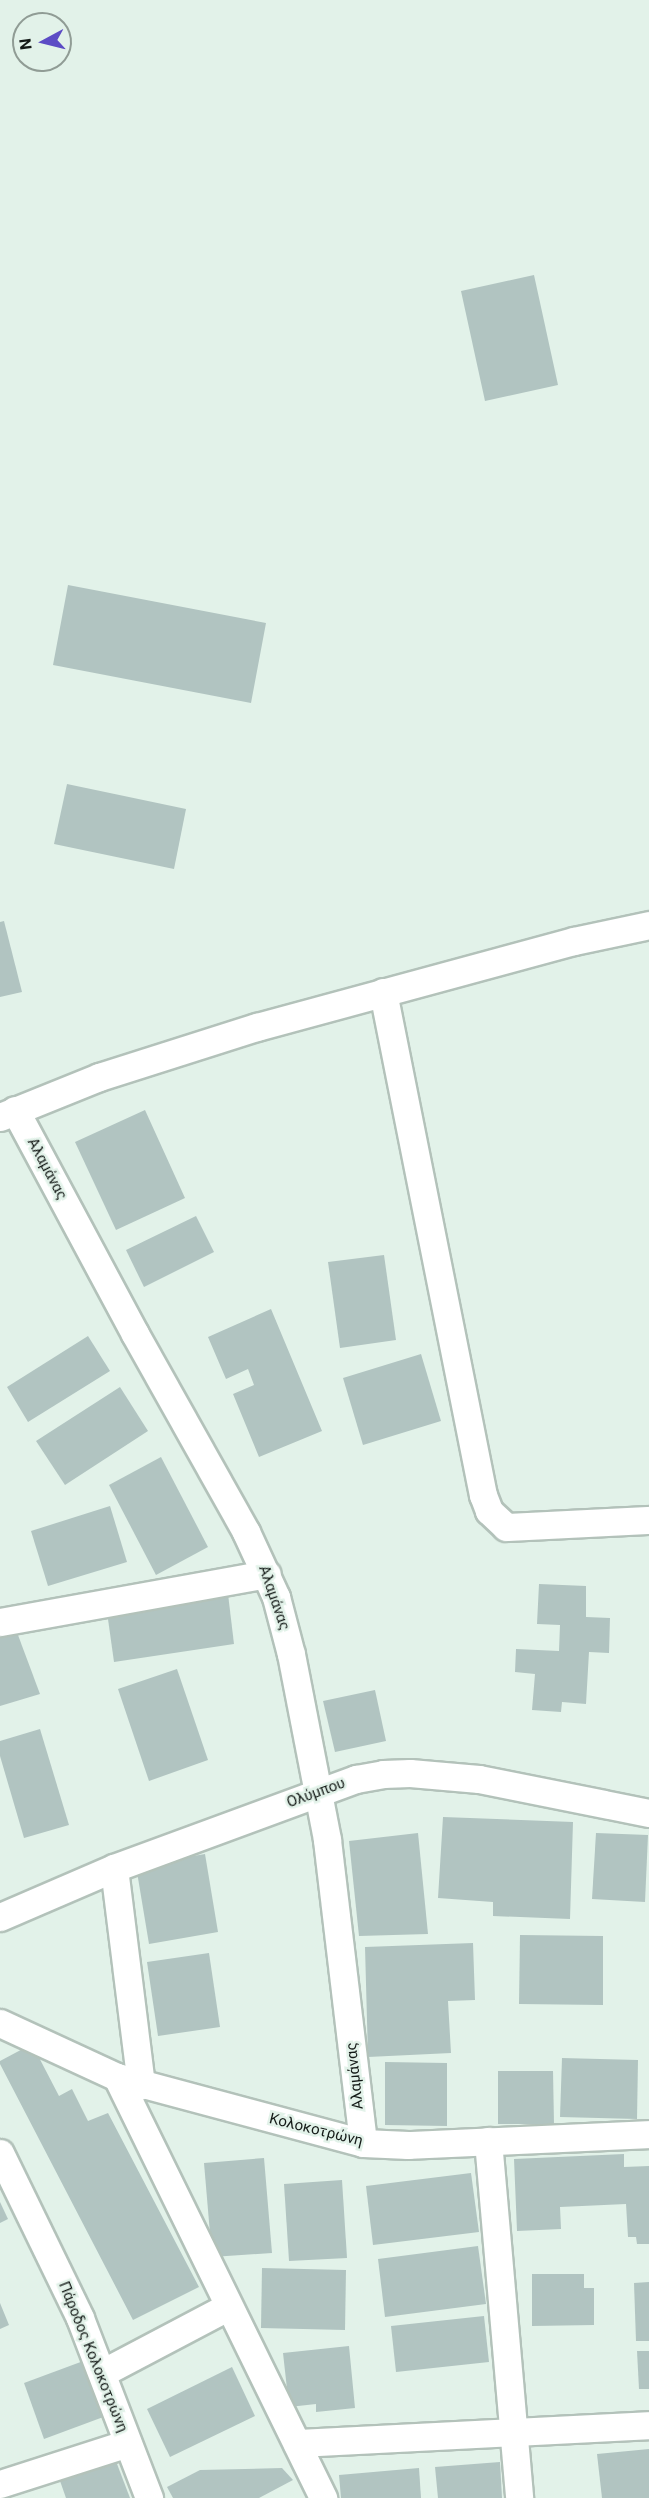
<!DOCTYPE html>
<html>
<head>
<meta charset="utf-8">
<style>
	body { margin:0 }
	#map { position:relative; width:649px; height:2498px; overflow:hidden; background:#e2f2e9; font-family:Roboto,sans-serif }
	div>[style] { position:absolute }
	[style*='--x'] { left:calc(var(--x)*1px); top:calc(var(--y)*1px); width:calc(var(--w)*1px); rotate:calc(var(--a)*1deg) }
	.building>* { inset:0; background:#b1c4c1 }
	.roads { filter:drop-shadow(2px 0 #b3c2ba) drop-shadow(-2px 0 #b3c2ba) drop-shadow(0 2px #b3c2ba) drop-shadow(0 -2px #b3c2ba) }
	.street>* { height:27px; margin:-13.5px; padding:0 13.5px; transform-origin:13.5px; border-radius:13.5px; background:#fff }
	span { translate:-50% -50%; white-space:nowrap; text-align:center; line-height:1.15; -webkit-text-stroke:5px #e2f2e9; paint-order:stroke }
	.street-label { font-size:15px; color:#141a17 }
	.north { position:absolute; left:12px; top:12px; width:60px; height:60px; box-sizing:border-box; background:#e2f2e9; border:2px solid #909c95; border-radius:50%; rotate:263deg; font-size:16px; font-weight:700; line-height:24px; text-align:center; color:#141a17 }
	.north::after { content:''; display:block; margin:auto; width:21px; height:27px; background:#5c4cc5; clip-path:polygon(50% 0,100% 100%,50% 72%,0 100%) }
</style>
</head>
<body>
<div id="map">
	<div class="building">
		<div style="clip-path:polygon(534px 275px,558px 385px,485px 401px,461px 291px)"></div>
		<div style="clip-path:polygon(68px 585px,266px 623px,251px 703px,53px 665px)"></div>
		<div style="clip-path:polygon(67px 784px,186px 809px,174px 869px,54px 844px)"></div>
		<div style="clip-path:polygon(4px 921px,22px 992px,0 997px,0 922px)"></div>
		<div style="clip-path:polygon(145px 1110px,185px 1198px,116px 1230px,75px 1142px)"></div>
		<div style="clip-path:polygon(196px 1216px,214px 1252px,144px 1287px,126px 1250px)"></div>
		<div style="clip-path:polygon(384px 1255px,396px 1340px,340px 1348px,328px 1262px)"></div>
		<div style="clip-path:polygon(271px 1309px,322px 1431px,259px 1457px,233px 1394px,254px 1385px,248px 1369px,226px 1379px,208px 1337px)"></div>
		<div style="clip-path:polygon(88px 1336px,110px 1371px,28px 1422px,7px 1387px)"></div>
		<div style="clip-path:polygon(421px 1354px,441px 1421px,363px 1445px,343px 1378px)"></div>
		<div style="clip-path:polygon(120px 1387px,148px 1431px,65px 1485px,36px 1441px)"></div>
		<div style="clip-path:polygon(161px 1457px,208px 1547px,156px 1575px,109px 1485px)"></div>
		<div style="clip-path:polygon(110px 1506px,127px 1562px,48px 1586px,31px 1531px)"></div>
		<div style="clip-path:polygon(539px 1584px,586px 1586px,586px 1617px,610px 1618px,609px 1653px,589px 1652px,586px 1704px,562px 1702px,561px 1712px,532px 1710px,535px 1674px,515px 1672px,516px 1649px,559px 1651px,560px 1625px,537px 1624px)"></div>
		<div style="clip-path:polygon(228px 1594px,234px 1644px,114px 1662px,107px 1612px)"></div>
		<div style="clip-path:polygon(15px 1627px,40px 1694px,0 1706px,0 1629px)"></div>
		<div style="clip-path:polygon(177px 1669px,208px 1760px,149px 1781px,118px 1689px)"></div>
		<div style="clip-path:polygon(375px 1690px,386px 1741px,335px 1752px,323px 1701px)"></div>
		<div style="clip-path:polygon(40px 1729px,69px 1825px,24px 1838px,0 1756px,0 1741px)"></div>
		<div style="clip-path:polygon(443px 1817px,573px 1822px,570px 1919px,493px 1916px,493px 1902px,438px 1898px)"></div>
		<div style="clip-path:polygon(418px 1833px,428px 1934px,359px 1936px,349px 1841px)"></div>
		<div style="clip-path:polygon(596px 1833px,648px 1835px,645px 1902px,592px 1899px)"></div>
		<div style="clip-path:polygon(205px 1854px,218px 1932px,149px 1944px,136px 1866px)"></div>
		<div style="clip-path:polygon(520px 1935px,603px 1936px,603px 2005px,519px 2004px)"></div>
		<div style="clip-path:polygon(473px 1943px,475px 2000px,448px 2001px,451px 2053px,368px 2057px,365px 1947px)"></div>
		<div style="clip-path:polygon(209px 1953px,220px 2027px,158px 2036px,147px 1962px)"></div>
		<div style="clip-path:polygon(32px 2044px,59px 2096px,72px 2089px,88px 2121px,108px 2113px,199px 2287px,133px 2320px,0 2064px,0 2061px)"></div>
		<div style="clip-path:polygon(562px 2058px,638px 2060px,637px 2119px,560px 2117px)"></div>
		<div style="clip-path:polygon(385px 2062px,447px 2063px,447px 2126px,385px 2125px)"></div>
		<div style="clip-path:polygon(498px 2071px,553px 2071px,554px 2124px,498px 2124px)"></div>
		<div style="clip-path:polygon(624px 2154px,624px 2167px,649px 2166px,649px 2244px,637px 2244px,636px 2237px,628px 2237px,626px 2204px,560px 2207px,561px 2229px,517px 2231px,514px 2159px)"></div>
		<div style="clip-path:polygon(264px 2158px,272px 2253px,212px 2257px,204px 2163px)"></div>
		<div style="clip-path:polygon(471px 2173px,479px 2232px,373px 2245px,366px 2186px)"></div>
		<div style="clip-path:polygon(342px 2180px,347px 2258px,289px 2261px,284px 2184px)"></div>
		<div style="clip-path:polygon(0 2202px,8px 2219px,0 2223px)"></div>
		<div style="clip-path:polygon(478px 2246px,486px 2304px,385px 2317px,378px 2259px)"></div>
		<div style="clip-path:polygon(262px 2268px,346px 2270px,345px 2330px,261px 2328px)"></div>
		<div style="clip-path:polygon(532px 2274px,584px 2274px,584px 2288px,594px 2288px,594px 2325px,532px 2326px)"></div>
		<div style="clip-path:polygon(649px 2282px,649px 2341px,636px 2341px,634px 2283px)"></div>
		<div style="clip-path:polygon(0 2303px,9px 2325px,0 2329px)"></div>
		<div style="clip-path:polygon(484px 2316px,489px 2362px,396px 2372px,391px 2326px)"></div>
		<div style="clip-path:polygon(349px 2346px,355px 2408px,316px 2412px,316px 2404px,289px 2407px,283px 2353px)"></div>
		<div style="clip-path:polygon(637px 2351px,649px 2351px,649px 2389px,639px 2389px)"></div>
		<div style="clip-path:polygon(86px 2360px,106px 2416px,44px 2439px,24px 2383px)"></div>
		<div style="clip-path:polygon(232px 2367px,255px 2416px,170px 2457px,147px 2409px)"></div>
		<div style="clip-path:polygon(649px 2449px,649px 2498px,602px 2498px,597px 2454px)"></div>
		<div style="clip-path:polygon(114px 2456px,130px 2498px,66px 2498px,59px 2478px)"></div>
		<div style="clip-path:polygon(500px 2462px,502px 2498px,438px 2498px,435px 2467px)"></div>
		<div style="clip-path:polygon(282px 2468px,293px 2480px,259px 2498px,173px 2498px,167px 2487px,200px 2470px)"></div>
		<div style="clip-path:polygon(419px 2468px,421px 2498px,341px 2498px,339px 2475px)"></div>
	</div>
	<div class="roads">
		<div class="street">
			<div style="--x:383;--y:992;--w:513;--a:78.76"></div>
			<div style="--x:483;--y:1495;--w:17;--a:69"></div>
			<div style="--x:489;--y:1511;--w:23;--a:43"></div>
			<div style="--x:506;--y:1527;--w:143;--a:-2.8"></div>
			<div style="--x:15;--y:1110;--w:254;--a:61.8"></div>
			<div style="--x:135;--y:1334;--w:227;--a:60.7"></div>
			<div style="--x:246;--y:1532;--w:72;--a:65.2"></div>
			<div style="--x:276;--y:1597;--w:59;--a:75.3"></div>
			<div style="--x:291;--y:1654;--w:189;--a:79"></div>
			<div style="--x:327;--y:1840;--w:305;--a:83.2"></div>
			<div style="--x:0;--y:1117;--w:107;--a:-22"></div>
			<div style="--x:99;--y:1077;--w:166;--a:-17.6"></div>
			<div style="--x:257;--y:1027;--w:328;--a:-15.2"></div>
			<div style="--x:574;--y:941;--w:77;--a:-12"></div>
			<div style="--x:0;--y:1622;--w:271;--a:-10.2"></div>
			<div style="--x:114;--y:1868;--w:219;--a:82.9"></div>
			<div style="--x:0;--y:1917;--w:124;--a:-23.3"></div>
			<div style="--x:114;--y:1868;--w:258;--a:-20.2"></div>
			<div style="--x:356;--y:1779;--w:27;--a:-10"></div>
			<div style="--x:383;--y:1774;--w:27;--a:-2"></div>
			<div style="--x:410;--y:1773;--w:69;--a:5"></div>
			<div style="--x:479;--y:1779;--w:173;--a:11.3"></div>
			<div style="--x:0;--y:2023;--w:129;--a:24.8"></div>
			<div style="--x:117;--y:2077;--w:255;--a:15"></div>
			<div style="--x:363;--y:2143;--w:45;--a:2.5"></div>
			<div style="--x:408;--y:2145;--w:241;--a:-2.6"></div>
			<div style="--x:117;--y:2077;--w:469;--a:63.9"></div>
			<div style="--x:488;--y:2141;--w:358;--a:85"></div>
			<div style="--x:0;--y:2153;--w:183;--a:64.1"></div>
			<div style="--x:80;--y:2318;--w:193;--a:69"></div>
			<div style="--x:102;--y:2373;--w:141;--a:-27.8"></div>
			<div style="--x:297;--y:2443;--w:352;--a:-2.9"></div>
			<div style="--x:0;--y:2484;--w:134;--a:-17.8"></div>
		</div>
	</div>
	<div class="street-label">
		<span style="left:47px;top:1169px;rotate:62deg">Αλαμάνας</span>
		<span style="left:274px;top:1598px;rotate:71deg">Αλαμάνας</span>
		<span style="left:316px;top:1793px;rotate:-20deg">Ολύμπου</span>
		<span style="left:355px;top:2076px;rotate:-96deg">Αλαμάνας</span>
		<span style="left:316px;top:2130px;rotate:14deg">Κολοκοτρώνη</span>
		<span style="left:93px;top:2357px;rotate:68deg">Πάροδος Κολοκοτρώνη</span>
	</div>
	<div class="north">N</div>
</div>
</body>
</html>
